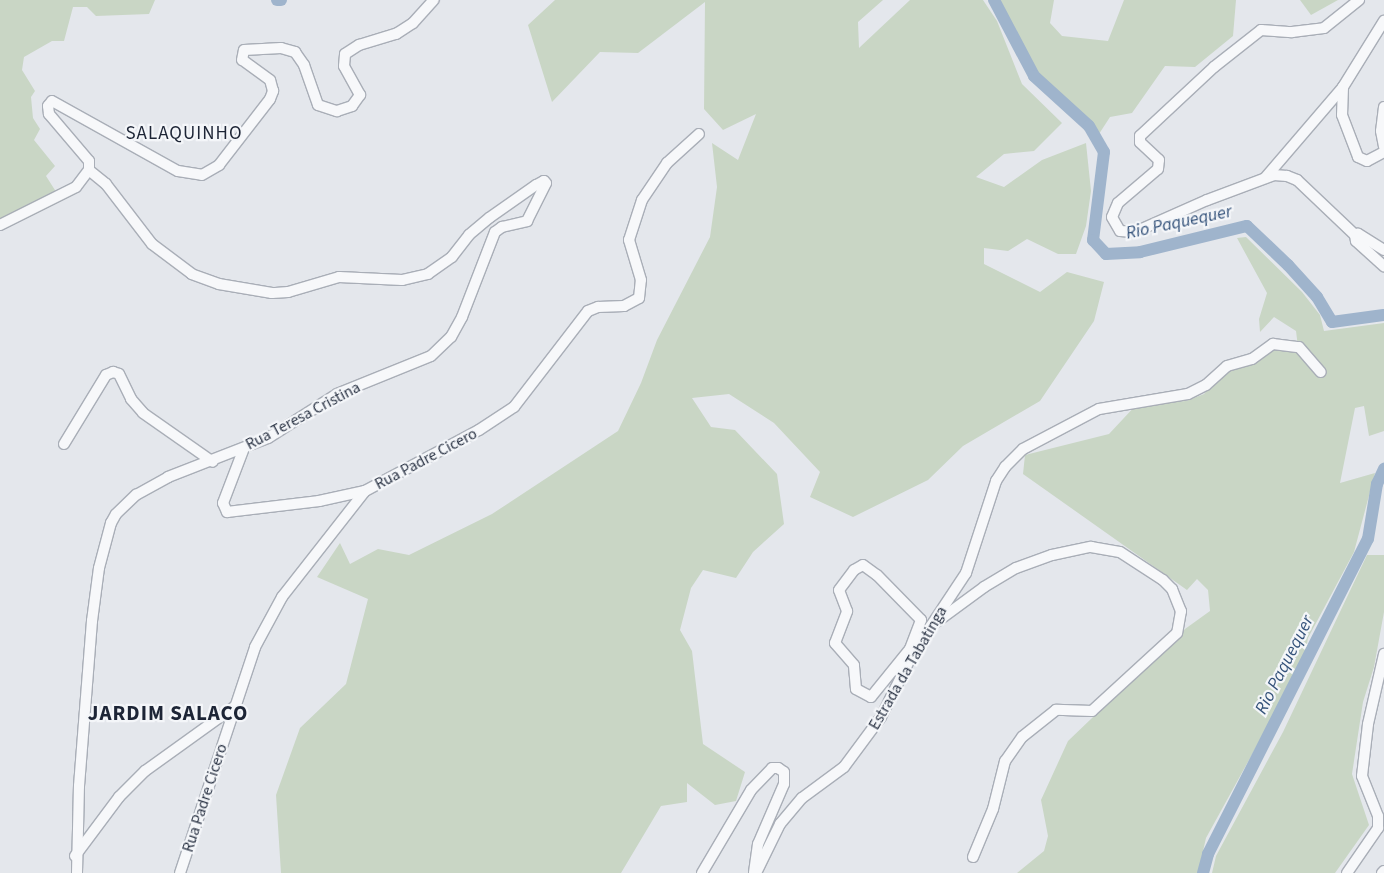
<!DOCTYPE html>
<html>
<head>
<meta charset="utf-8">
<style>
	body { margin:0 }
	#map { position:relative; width:1384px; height:873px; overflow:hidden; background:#e4e7ec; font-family:"Source Sans 3",sans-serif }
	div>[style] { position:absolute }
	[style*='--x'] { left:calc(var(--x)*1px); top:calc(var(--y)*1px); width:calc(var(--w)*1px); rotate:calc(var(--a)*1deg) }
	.green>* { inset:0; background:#c9d6c5 }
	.river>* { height:12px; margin:-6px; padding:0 6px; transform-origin:6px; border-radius:6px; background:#9fb4cc }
	.roads { filter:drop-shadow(1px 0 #a9aeb7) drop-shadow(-1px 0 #a9aeb7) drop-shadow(0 1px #a9aeb7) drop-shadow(0 -1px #a9aeb7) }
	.minor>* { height:10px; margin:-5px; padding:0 5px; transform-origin:5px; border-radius:5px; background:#f7f8fa }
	span { translate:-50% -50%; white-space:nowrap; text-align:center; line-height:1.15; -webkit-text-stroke:4.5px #f4f6f9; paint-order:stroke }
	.street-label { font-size:16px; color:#2b3445 }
	.water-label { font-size:18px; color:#34527a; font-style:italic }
	.quarter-label { font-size:19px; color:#1d2536; letter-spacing:1px }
	.district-label { font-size:21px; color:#1d2536; font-weight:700; letter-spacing:1px }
</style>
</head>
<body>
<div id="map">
	<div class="green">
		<div style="clip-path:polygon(0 0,155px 0,149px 14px,96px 16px,87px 7px,73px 7px,64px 41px,52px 41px,24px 57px,22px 70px,35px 91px,31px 97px,33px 118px,40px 129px,34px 140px,55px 166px,46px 176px,60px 198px,0 220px)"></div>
		<div style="clip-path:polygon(555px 0,883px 0,858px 22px,859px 48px,910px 0,983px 0,997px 21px,1022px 84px,1062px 123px,1034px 151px,1004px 154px,976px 177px,1004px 187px,1042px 160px,1086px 143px,1091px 191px,1086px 226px,1076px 254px,1058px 254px,1027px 239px,1008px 251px,984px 248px,984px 264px,1040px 292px,1067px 272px,1104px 282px,1094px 321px,1040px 401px,963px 446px,928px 480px,853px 517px,810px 497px,820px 472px,774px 423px,729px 394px,692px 398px,711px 427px,735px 430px,777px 474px,784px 524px,753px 552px,736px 578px,703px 570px,691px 588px,680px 630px,692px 651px,703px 744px,745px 772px,736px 801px,715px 805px,687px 783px,687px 802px,661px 806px,621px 873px,281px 873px,276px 795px,300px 728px,346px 684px,368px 599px,317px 577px,340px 543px,350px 564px,378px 549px,409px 555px,492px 514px,618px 431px,641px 383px,657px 340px,710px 237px,717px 187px,712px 143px,738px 160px,756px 114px,723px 130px,704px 109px,705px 2px,638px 53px,600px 52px,552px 102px,528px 25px)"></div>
		<div style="clip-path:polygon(998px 0,1054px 0,1050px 23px,1062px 36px,1108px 41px,1124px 0,1236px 0,1233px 36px,1195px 67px,1165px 66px,1132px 113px,1110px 117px,1099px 134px,1093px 123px,1039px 75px)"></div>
		<div style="clip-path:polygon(1300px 0,1338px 0,1311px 15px)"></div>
		<div style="clip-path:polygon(1246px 237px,1302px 292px,1320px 315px,1324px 331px,1384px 323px,1384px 431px,1369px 436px,1364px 406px,1355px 408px,1340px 483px,1375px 473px,1354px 552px,1308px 638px,1304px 660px,1206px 838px,1198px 873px,1017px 873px,1044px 851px,1048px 836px,1041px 800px,1068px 741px,1185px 629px,1210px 611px,1208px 590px,1197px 579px,1187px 590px,1023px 474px,1025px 455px,1109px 434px,1137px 404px,1186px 401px,1204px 394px,1225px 369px,1249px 365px,1264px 350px,1298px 347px,1296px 331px,1274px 317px,1260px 332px,1259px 319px,1267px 293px,1237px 238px)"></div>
		<div style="clip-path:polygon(1367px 555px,1384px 555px,1384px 612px,1374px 667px,1363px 702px,1352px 774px,1369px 825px,1335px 873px,1212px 873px,1216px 856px,1283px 732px)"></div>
	</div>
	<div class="river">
		<div style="--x:277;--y:0;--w:4;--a:0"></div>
		<div style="--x:994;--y:0;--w:86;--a:62.2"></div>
		<div style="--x:1034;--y:76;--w:74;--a:42.3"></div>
		<div style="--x:1089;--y:126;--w:30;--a:60"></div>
		<div style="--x:1104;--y:152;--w:89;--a:97.1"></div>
		<div style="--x:1093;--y:240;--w:19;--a:47"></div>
		<div style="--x:1106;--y:254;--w:34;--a:-3"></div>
		<div style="--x:1140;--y:252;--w:110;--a:-13.7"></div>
		<div style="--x:1247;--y:226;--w:57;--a:43.6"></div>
		<div style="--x:1288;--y:265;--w:43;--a:47.8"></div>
		<div style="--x:1317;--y:297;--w:29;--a:59"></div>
		<div style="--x:1332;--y:322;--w:52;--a:-7.7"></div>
		<div style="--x:1203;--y:873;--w:20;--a:-75"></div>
		<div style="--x:1208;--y:854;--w:353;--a:-63.1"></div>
		<div style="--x:1368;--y:539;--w:56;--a:-80.7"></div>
		<div style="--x:1377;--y:484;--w:17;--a:-65"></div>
	</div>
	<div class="roads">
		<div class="minor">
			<div style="--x:1343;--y:87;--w:78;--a:-58.2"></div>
			<div style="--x:1384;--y:107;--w:24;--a:97"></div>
			<div style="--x:1381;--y:131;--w:16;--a:79"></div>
			<div style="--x:1265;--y:178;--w:120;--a:-49.4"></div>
			<div style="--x:1343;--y:87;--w:28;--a:92"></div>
			<div style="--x:1342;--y:115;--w:45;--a:69.1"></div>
			<div style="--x:1358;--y:157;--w:10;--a:24"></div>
			<div style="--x:1367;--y:161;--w:19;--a:-28"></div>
			<div style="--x:0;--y:225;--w:85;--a:-26.6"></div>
			<div style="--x:76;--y:187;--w:21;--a:-53"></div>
			<div style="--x:89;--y:170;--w:9;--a:-90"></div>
			<div style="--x:89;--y:161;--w:62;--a:-130.4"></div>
			<div style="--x:49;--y:114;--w:8;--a:-97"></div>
			<div style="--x:48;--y:106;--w:6;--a:-51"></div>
			<div style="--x:52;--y:101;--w:144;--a:29.1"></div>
			<div style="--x:178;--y:171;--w:24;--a:9"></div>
			<div style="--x:202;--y:175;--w:20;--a:-30"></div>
			<div style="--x:219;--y:165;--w:83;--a:-52.3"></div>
			<div style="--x:270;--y:99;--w:9;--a:-69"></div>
			<div style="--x:273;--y:91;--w:11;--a:-105"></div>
			<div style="--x:270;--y:80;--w:34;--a:-144"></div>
			<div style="--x:242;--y:60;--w:10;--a:-79"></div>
			<div style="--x:244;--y:50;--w:37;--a:-3"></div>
			<div style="--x:281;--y:48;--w:15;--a:16"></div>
			<div style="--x:295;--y:52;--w:16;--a:55"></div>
			<div style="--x:304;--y:65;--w:42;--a:70.7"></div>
			<div style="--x:318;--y:105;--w:20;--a:18"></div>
			<div style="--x:337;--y:111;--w:16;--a:-18"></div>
			<div style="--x:352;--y:106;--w:14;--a:-54"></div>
			<div style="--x:360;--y:95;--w:33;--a:-119"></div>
			<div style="--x:344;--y:66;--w:12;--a:-85"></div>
			<div style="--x:345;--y:54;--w:17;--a:-33"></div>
			<div style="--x:359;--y:45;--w:39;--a:-17"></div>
			<div style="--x:396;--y:34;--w:20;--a:-33"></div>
			<div style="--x:413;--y:23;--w:31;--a:-48"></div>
			<div style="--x:1355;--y:235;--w:80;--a:-136.5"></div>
			<div style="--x:1297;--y:180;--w:11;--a:-158"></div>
			<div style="--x:1287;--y:176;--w:13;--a:-176"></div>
			<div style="--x:1274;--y:175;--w:72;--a:159.5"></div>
			<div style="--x:1207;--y:200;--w:79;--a:156"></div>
			<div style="--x:1135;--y:232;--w:15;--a:-176"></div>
			<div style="--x:1120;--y:231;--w:16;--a:-120"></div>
			<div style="--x:1112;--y:217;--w:15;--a:-67"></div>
			<div style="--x:1118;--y:203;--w:52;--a:-40.4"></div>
			<div style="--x:1158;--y:169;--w:9;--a:-84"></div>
			<div style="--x:1159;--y:160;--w:26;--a:-137"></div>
			<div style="--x:1140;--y:142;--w:6;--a:-90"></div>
			<div style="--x:1140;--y:136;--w:101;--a:-43"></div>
			<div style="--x:1214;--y:67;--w:60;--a:-38.2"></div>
			<div style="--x:1261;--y:30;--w:31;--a:4"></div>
			<div style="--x:1292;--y:32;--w:32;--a:-7"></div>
			<div style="--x:1324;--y:28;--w:45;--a:-38.7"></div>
			<div style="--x:1384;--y:250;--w:31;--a:-148"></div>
			<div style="--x:1358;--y:234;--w:3;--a:162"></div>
			<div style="--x:1355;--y:235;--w:6;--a:81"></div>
			<div style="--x:1356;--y:241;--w:38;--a:42"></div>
			<div style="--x:64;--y:444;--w:81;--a:-58.7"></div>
			<div style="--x:106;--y:375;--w:8;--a:-23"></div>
			<div style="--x:113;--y:372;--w:6;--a:18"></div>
			<div style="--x:119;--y:374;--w:28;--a:64"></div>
			<div style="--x:131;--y:399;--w:18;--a:49"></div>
			<div style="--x:143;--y:413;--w:85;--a:35"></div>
			<div style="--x:244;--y:448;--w:59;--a:110.9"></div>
			<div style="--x:223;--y:503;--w:10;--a:66"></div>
			<div style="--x:227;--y:512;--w:93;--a:-6.8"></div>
			<div style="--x:319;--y:501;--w:47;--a:-12.3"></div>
			<div style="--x:863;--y:565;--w:17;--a:36"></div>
			<div style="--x:877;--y:575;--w:63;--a:45.6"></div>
			<div style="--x:921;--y:620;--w:31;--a:111"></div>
			<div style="--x:910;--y:649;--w:62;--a:129.1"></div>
			<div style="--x:871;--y:697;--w:17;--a:-152"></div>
			<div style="--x:856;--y:689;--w:24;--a:-95"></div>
			<div style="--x:854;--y:665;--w:29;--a:-131"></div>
			<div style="--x:835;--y:643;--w:34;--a:-69"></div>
			<div style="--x:847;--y:611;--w:22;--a:-111"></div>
			<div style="--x:839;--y:590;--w:25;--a:-53"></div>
			<div style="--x:854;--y:570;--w:10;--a:-29"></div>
			<div style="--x:931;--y:626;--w:66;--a:-36.3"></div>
			<div style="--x:984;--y:587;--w:37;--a:-31"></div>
			<div style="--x:1016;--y:568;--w:38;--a:-20"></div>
			<div style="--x:1052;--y:555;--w:40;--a:-12"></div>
			<div style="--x:1091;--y:547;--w:29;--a:10"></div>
			<div style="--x:1120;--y:552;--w:51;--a:33.1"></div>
			<div style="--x:1163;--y:580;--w:13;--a:45"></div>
			<div style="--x:1172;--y:589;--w:24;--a:68"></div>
			<div style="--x:1181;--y:611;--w:22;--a:100"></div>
			<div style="--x:1177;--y:633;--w:115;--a:137.5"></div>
			<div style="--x:1092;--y:711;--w:36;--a:-178"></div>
			<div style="--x:1056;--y:710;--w:43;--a:141.5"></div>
			<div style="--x:1022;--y:737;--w:29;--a:125"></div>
			<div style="--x:1005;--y:761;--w:49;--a:104"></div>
			<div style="--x:993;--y:809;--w:52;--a:112.6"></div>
			<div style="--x:75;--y:856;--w:74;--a:-53.3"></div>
			<div style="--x:119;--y:797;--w:37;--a:-45"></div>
			<div style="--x:145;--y:771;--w:110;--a:-35.7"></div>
			<div style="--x:77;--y:873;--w:87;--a:-88.7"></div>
			<div style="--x:79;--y:786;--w:166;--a:-85.5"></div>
			<div style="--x:92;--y:621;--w:53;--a:-82.5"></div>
			<div style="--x:99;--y:568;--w:47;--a:-75.1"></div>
			<div style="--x:111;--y:523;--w:10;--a:-61"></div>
			<div style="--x:116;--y:514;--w:28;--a:-44"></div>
			<div style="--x:136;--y:495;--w:37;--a:-29"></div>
			<div style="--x:168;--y:477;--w:107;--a:-21.3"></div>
			<div style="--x:268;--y:438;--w:82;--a:-32.5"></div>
			<div style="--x:337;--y:394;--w:101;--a:-22"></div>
			<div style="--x:431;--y:356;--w:28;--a:-44"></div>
			<div style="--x:451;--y:337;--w:23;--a:-61"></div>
			<div style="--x:462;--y:317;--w:91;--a:-68.8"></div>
			<div style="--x:495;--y:232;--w:9;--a:-36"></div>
			<div style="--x:502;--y:227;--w:26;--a:-13"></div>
			<div style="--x:527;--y:221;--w:42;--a:-63.4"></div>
			<div style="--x:546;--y:183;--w:3;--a:-135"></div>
			<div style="--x:544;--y:181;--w:9;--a:153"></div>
			<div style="--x:536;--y:185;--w:57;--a:144.9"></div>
			<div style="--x:489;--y:218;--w:26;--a:140"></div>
			<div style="--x:469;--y:235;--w:28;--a:128"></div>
			<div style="--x:452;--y:257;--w:29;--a:145"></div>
			<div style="--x:428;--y:274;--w:27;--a:167"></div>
			<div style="--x:402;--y:280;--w:63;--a:-177.3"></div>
			<div style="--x:339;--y:277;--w:53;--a:163.6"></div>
			<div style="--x:288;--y:292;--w:16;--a:176"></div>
			<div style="--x:272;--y:293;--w:54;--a:-170.4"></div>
			<div style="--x:219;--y:284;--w:29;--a:-160"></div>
			<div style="--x:192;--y:274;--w:50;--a:-143.1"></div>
			<div style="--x:152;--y:244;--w:76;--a:-127.5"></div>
			<div style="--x:106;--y:184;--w:22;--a:-141"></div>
			<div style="--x:180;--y:873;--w:238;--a:-71.6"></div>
			<div style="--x:255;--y:647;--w:57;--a:-61.6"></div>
			<div style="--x:282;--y:597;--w:135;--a:-51.9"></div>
			<div style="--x:365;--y:491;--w:129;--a:-28.2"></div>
			<div style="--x:479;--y:430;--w:42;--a:-33.3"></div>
			<div style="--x:514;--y:407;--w:121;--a:-52.4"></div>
			<div style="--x:588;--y:311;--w:11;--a:-22"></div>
			<div style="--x:598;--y:307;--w:26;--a:-2"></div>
			<div style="--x:624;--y:306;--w:17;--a:-28"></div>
			<div style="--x:639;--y:298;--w:18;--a:-84"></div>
			<div style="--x:641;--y:280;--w:42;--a:-106.7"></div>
			<div style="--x:629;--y:240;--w:42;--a:-72"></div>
			<div style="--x:642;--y:200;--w:45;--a:-56"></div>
			<div style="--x:667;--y:163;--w:43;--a:-42.2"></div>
			<div style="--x:702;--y:873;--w:96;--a:-59.4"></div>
			<div style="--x:751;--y:790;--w:30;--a:-46"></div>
			<div style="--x:772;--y:768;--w:6;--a:0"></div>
			<div style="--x:778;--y:768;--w:7;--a:34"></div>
			<div style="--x:784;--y:772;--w:12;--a:90"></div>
			<div style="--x:784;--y:784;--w:65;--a:113.4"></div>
			<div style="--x:758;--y:844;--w:29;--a:98"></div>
			<div style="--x:756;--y:873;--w:55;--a:-63.9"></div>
			<div style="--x:780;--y:824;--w:34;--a:-50"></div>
			<div style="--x:802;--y:798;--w:52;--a:-36.4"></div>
			<div style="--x:844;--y:767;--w:62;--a:-53.5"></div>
			<div style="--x:881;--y:717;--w:72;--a:-63.4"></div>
			<div style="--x:913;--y:653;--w:96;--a:-56.5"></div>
			<div style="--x:966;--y:573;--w:97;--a:-71.9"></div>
			<div style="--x:996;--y:481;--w:17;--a:-57"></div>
			<div style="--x:1005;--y:467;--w:25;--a:-45"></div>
			<div style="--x:1023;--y:449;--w:86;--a:-27.8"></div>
			<div style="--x:1099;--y:409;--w:90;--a:-9.6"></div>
			<div style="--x:1188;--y:394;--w:20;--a:-27"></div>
			<div style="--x:1206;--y:385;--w:28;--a:-42"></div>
			<div style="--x:1227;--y:366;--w:26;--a:-16"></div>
			<div style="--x:1252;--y:359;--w:26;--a:-36"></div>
			<div style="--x:1273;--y:344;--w:26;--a:7"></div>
			<div style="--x:1299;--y:347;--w:33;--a:49"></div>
			<div style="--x:1347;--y:873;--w:55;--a:-55.4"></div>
			<div style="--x:1378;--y:828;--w:12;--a:-90"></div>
			<div style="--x:1378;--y:816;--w:43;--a:-111.8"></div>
			<div style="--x:1362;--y:776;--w:52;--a:-83.4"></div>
			<div style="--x:1368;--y:724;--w:72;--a:-77.1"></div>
			<div style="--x:1382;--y:873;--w:3;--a:-45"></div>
		</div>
	</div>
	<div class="street-label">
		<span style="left:303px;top:416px;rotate:-28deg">Rua Teresa Cristina</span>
		<span style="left:426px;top:459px;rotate:-28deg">Rua Padre Cicero</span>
		<span style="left:908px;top:668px;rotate:-60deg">Estrada da Tabatinga</span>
		<span style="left:205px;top:798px;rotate:-72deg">Rua Padre Cicero</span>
	</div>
	<div class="water-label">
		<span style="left:1179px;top:223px;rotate:-12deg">Rio Paquequer</span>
		<span style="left:1285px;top:665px;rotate:-63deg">Rio Paquequer</span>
	</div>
	<div class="quarter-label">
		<span style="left:184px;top:134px">SALAQUINHO</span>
	</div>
	<div class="district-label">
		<span style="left:168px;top:713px">JARDIM SALACO</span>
	</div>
</div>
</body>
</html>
